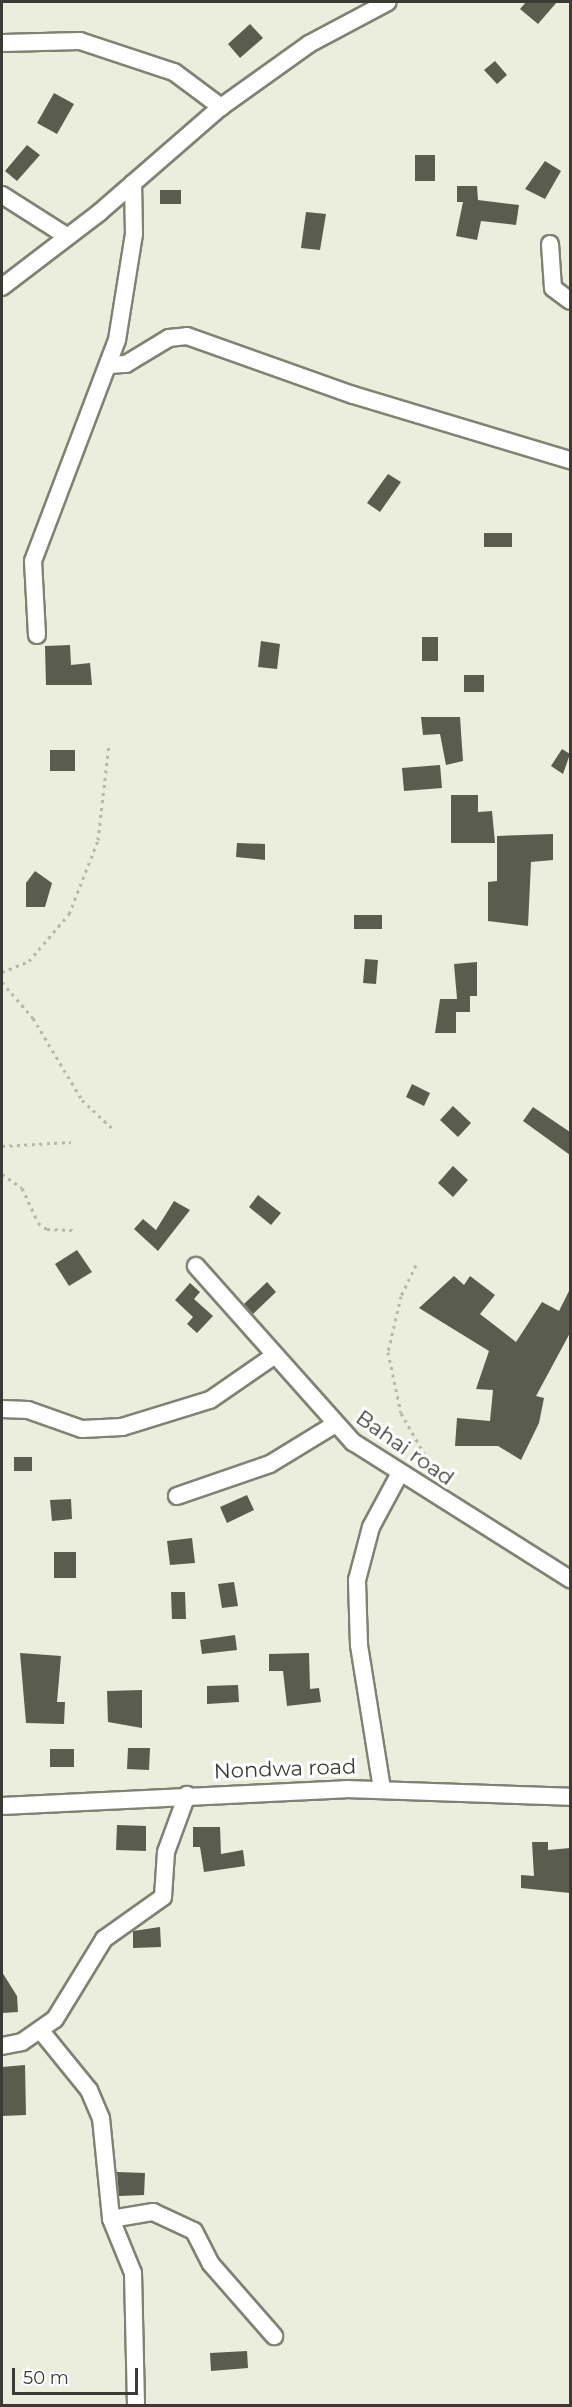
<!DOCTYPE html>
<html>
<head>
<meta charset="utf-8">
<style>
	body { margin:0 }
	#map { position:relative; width:572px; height:2407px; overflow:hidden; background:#ebeddd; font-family:Montserrat,sans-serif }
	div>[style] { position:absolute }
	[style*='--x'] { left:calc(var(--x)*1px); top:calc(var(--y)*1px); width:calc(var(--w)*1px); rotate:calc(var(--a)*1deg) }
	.building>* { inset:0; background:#5a5c4e }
	.path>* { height:3px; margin-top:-1.5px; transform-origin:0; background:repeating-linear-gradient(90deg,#b5b7aa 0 3px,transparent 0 7.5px) }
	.roads { filter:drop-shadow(2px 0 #808273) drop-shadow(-2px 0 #808273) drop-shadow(0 2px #808273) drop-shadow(0 -2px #808273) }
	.street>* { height:16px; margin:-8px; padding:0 8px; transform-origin:8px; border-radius:8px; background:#fff }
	span { translate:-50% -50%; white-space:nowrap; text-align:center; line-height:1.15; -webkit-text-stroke:6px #fff; paint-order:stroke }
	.street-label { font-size:21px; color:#3a3b34 }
	.frame { position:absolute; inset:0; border:3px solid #3a3b34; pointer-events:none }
	.scale { position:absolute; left:12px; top:2368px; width:126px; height:27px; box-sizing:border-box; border:3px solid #3a3b34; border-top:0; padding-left:8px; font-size:18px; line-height:21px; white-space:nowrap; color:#3a3b34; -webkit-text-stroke:4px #fff; paint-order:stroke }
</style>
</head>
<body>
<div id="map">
	<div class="building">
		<div style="clip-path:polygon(526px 2px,557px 2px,538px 24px,520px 9px)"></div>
		<div style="clip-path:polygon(250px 24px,263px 38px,240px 58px,228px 44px)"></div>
		<div style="clip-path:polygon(495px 61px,507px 75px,497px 84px,484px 70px)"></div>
		<div style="clip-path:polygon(54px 93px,74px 104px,57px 134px,37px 123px)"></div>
		<div style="clip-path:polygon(27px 145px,40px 155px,17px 181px,5px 171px)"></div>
		<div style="clip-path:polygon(415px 155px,435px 155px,435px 181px,415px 181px)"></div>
		<div style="clip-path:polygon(545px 161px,561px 171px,545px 199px,525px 189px)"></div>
		<div style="clip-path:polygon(457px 186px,477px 186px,478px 200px,519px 205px,516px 225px,481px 221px,477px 240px,456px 236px,463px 202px,457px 202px)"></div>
		<div style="clip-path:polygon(160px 190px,181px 190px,181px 204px,160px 204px)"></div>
		<div style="clip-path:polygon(306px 212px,326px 214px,320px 250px,301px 248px)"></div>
		<div style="clip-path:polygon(388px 474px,401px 482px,380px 512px,367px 503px)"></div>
		<div style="clip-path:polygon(484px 533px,512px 533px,512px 547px,484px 547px)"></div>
		<div style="clip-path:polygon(422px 637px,438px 637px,438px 661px,422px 661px)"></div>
		<div style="clip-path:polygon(261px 641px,280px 644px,277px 669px,258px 667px)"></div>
		<div style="clip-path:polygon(70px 645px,71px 665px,90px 663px,92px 685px,46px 685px,45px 646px)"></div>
		<div style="clip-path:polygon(464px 675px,484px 675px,484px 692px,464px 692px)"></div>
		<div style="clip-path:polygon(421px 717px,460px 717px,463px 761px,446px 765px,440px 734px,423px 735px)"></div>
		<div style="clip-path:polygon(562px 749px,570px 754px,563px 774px,551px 766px)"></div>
		<div style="clip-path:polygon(50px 750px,75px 750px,75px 771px,50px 771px)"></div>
		<div style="clip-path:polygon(440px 765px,442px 788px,404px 791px,402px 768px)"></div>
		<div style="clip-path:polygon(451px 795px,478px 795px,478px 812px,492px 811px,495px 843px,451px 843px)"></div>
		<div style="clip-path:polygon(553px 834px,553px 860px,531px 862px,528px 926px,488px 921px,488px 882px,497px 881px,497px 836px)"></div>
		<div style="clip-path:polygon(237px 843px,265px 844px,265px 860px,236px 857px)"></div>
		<div style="clip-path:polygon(35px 871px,52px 883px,45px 907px,26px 907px,26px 883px)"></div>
		<div style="clip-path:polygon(354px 915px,382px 915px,382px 929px,354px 929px)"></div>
		<div style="clip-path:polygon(365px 959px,378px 960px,376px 984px,363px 983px)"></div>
		<div style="clip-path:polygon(477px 962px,477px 996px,470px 996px,470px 1012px,456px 1012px,456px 1033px,435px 1033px,440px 999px,457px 999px,454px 964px)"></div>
		<div style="clip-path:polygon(412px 1084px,430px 1093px,424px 1106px,406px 1097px)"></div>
		<div style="clip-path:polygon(453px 1106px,471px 1123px,458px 1137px,440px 1120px)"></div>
		<div style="clip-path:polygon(533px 1107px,570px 1132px,570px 1155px,523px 1121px)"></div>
		<div style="clip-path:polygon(453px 1166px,468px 1180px,453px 1197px,438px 1183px)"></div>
		<div style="clip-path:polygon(258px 1195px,281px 1213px,271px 1225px,249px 1207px)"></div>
		<div style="clip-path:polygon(174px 1201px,190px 1210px,158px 1251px,134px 1229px,143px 1219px,156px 1230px)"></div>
		<div style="clip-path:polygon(77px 1250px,92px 1272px,69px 1286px,55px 1264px)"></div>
		<div style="clip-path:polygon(454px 1276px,464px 1285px,470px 1276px,495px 1295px,480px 1314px,516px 1342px,542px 1302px,559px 1311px,570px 1289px,570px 1333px,536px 1396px,544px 1398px,539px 1423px,521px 1460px,498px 1446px,455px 1446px,457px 1418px,490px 1421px,493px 1390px,476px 1389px,489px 1351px,419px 1308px)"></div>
		<div style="clip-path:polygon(267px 1282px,276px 1292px,253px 1314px,244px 1304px)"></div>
		<div style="clip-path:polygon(190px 1283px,200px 1292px,194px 1299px,213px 1316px,197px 1333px,187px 1324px,193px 1317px,175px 1300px)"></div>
		<div style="clip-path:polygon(14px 1457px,32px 1457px,32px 1471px,14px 1471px)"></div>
		<div style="clip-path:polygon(247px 1495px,254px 1510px,227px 1523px,220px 1507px)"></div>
		<div style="clip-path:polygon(71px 1499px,72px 1519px,52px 1521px,50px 1500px)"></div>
		<div style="clip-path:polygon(192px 1538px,195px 1563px,170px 1565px,167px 1541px)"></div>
		<div style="clip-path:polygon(54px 1552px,76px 1552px,76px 1578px,54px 1578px)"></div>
		<div style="clip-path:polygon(234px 1582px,238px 1606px,222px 1608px,218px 1584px)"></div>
		<div style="clip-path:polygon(171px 1592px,185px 1592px,186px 1619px,172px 1619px)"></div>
		<div style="clip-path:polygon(235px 1635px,237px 1650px,202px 1654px,200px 1640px)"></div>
		<div style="clip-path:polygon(20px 1653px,61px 1656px,57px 1702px,65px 1702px,64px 1724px,26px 1723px)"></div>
		<div style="clip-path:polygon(309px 1653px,310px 1689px,319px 1688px,321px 1702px,287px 1706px,283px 1671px,269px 1671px,269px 1654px)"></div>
		<div style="clip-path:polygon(238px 1685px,239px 1702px,207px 1704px,207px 1686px)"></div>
		<div style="clip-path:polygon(142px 1690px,142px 1728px,108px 1722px,107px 1691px)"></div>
		<div style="clip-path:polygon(128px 1748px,150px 1748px,149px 1770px,127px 1769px)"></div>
		<div style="clip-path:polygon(50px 1749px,74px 1749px,74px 1767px,50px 1767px)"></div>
		<div style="clip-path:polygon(117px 1825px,146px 1826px,146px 1851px,116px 1850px)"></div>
		<div style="clip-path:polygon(193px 1827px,220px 1827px,221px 1854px,243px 1850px,245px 1866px,204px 1872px,200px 1847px,193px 1847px)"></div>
		<div style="clip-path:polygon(532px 1842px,548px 1842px,548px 1850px,570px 1848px,570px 1893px,521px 1888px,521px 1875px,534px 1876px)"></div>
		<div style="clip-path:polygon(160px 1927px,161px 1947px,133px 1948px,133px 1931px)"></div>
		<div style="clip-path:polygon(2px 1972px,17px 1996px,18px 2012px,2px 2013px)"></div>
		<div style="clip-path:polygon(25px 2065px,26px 2115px,2px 2116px,2px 2067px)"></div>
		<div style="clip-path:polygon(117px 2172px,145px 2173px,144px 2195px,119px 2196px)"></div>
		<div style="clip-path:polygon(247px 2351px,248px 2368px,211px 2371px,210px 2353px)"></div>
	</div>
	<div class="path">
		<div style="--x:2;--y:972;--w:29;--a:-22"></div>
		<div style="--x:29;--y:961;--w:62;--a:-49.6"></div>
		<div style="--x:69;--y:914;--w:79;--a:-68.6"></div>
		<div style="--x:98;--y:840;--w:97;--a:-83.5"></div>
		<div style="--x:2;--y:982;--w:48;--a:49.3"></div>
		<div style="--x:33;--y:1018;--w:96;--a:59.1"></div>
		<div style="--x:82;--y:1100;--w:42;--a:43.1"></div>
		<div style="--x:2;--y:1146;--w:69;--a:-3.3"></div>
		<div style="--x:2;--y:1174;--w:24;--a:35"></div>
		<div style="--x:22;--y:1188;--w:38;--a:65"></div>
		<div style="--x:38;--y:1223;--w:11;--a:34"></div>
		<div style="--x:47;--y:1229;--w:28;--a:2"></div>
		<div style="--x:416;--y:1265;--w:34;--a:116"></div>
		<div style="--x:401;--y:1296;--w:57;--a:103.1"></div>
		<div style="--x:388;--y:1352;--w:62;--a:78"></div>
		<div style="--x:401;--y:1413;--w:70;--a:60.2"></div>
	</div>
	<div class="roads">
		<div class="street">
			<div style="--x:3;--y:43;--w:77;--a:-1.5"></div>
			<div style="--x:80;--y:41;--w:99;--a:18.3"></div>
			<div style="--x:174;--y:72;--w:59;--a:36.7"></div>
			<div style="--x:2;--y:195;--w:75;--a:32.4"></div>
			<div style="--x:550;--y:244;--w:44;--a:86.1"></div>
			<div style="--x:553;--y:288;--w:21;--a:37"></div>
			<div style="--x:2;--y:287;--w:123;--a:-37.4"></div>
			<div style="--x:100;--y:212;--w:160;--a:-41"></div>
			<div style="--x:221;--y:107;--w:108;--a:-35.6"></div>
			<div style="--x:309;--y:44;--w:89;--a:-28"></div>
			<div style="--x:110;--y:365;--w:16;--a:-4"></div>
			<div style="--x:126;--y:364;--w:50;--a:-31.2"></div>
			<div style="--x:169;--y:338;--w:18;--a:-6"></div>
			<div style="--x:187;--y:336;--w:176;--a:19.6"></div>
			<div style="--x:353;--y:395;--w:227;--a:16.7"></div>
			<div style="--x:37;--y:635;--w:74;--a:-93.1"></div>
			<div style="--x:33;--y:561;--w:236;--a:-69.2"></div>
			<div style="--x:117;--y:340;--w:107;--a:-80.9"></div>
			<div style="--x:134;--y:234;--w:51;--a:-91.1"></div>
			<div style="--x:196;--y:1266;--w:236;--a:48.3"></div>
			<div style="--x:353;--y:1442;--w:257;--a:32.3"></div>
			<div style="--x:2;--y:1409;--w:26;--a:2"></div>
			<div style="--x:28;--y:1410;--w:57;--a:19.4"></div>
			<div style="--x:82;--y:1429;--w:40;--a:-2.9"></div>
			<div style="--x:122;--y:1427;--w:92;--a:-17.1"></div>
			<div style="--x:210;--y:1400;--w:75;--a:-34.7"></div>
			<div style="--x:177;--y:1496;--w:98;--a:-19"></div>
			<div style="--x:270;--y:1464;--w:75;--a:-31.4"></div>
			<div style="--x:382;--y:1789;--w:146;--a:-99.1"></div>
			<div style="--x:359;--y:1645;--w:65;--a:-91.8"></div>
			<div style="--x:357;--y:1580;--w:55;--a:-75.2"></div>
			<div style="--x:371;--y:1527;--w:59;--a:-61.7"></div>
			<div style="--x:2;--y:1806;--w:344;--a:-2.8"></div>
			<div style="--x:346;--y:1789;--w:224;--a:2"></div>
			<div style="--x:41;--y:2031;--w:76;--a:50.9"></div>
			<div style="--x:89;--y:2090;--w:30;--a:67"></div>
			<div style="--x:101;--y:2118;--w:101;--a:84.3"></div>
			<div style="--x:111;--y:2219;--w:58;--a:67.8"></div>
			<div style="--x:133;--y:2273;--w:133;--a:88.7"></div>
			<div style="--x:2;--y:2046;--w:20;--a:-11"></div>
			<div style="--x:22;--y:2042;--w:40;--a:-34.9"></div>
			<div style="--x:55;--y:2019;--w:94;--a:-58.5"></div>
			<div style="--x:104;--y:1939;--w:72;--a:-35.4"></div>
			<div style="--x:163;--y:1897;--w:45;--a:-86.2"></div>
			<div style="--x:166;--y:1852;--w:61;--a:-69.8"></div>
			<div style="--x:111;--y:2219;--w:43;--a:-9.5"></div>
			<div style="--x:153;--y:2212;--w:45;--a:24.9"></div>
			<div style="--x:194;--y:2231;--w:37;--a:63"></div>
			<div style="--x:211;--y:2264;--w:96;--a:48.8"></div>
		</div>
	</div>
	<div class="street-label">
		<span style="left:405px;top:1448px;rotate:35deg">Bahai road</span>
		<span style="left:285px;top:1769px;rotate:-2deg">Nondwa road</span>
	</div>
	<div class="frame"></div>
	<div class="scale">50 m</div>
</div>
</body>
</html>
